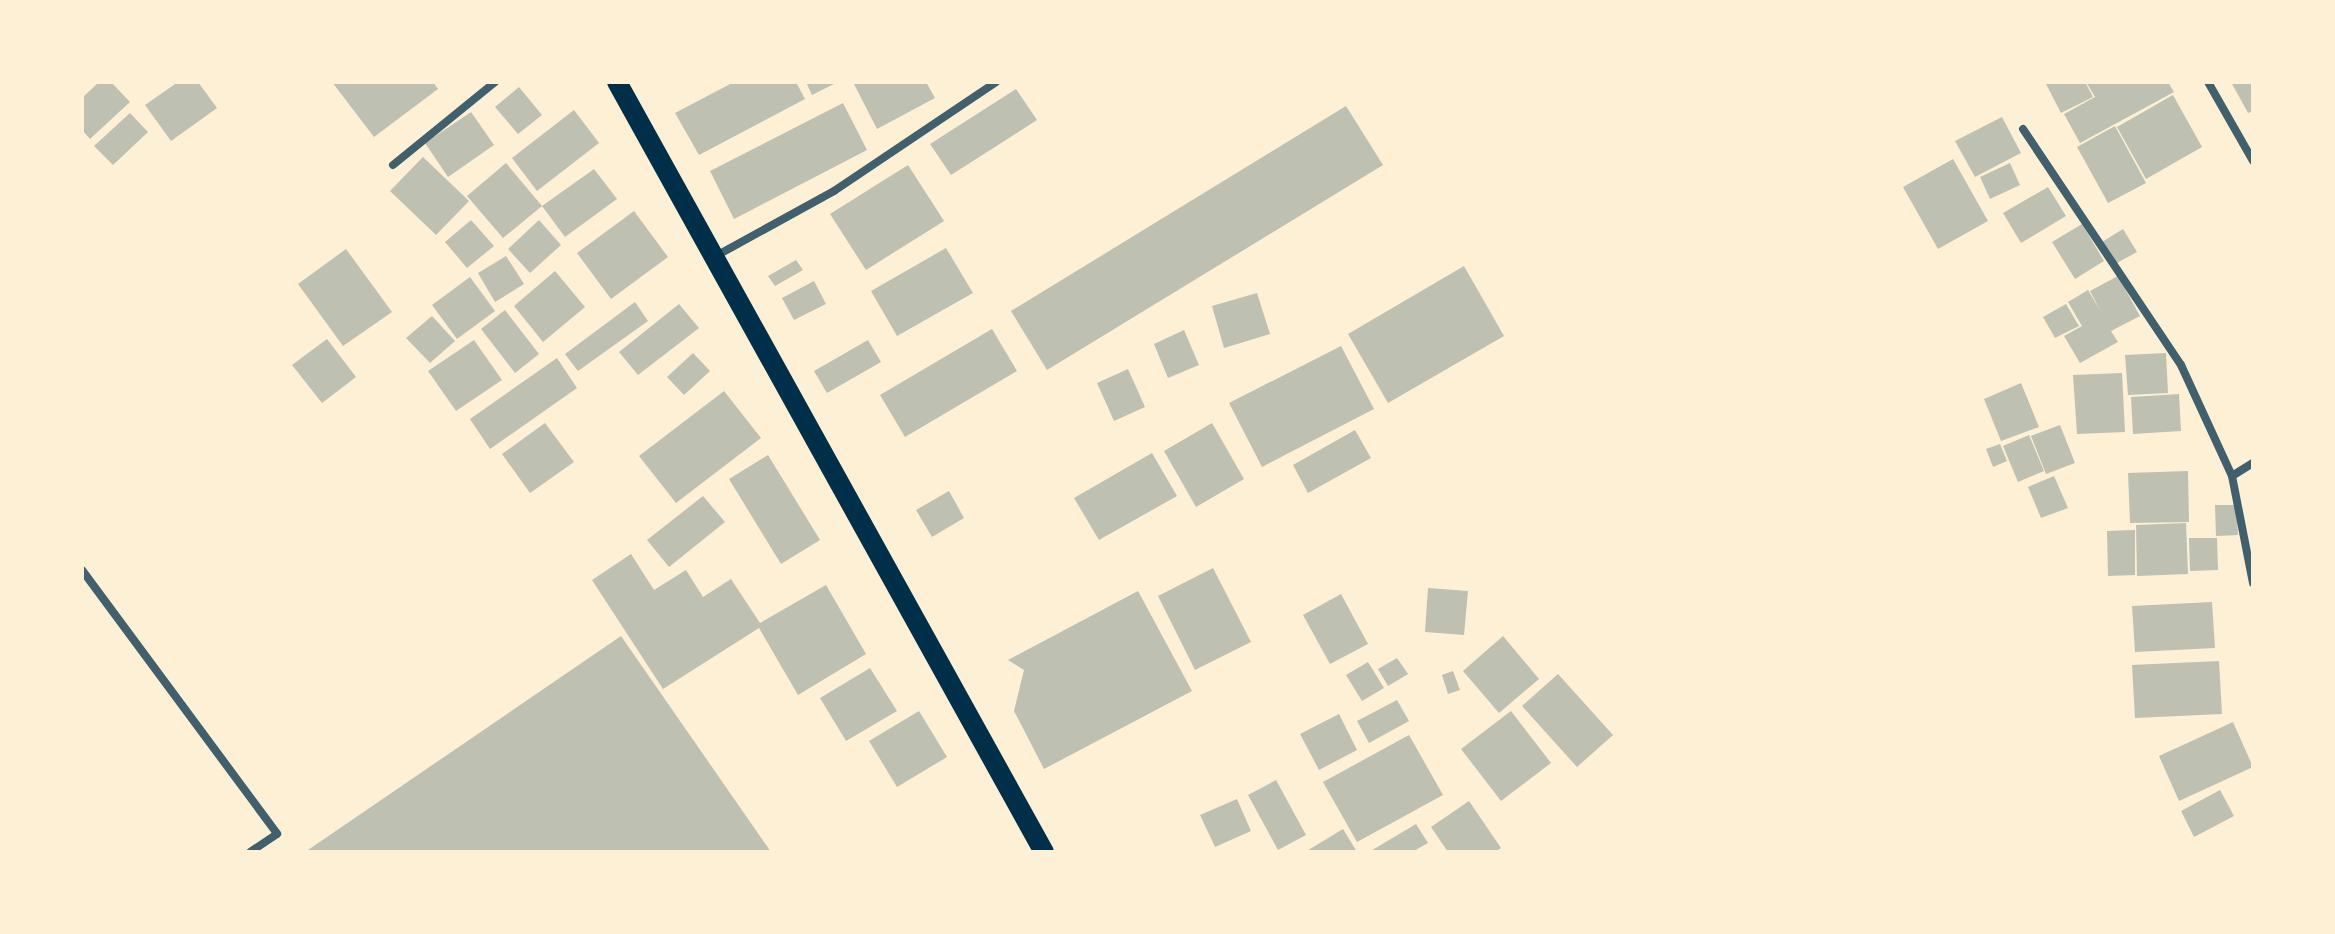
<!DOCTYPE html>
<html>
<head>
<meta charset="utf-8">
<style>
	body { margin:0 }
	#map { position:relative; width:2335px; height:934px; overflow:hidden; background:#fdf0d5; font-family:"Source Serif 4",serif }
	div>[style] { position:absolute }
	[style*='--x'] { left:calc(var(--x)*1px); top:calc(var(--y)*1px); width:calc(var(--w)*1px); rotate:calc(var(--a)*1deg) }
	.building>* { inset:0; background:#bec0b2 }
	.minor>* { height:8px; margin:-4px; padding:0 4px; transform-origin:4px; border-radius:4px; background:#3f606c }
	.primary>* { height:20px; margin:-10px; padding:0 10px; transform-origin:10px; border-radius:10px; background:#003049 }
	span { translate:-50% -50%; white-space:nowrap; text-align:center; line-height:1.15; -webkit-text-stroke:8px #fdf0d5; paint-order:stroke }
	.frame { position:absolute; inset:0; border:84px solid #fdf0d5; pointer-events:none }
</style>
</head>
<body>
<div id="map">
	<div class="building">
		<div style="clip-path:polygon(99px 82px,111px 82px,130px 102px,90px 139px,82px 130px,82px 98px)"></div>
		<div style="clip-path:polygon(178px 82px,198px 82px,217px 108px,171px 141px,145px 105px)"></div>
		<div style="clip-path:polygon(332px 82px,433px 82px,438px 89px,374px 137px)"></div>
		<div style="clip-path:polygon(734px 82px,796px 82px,805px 99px,699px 155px,675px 113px)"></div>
		<div style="clip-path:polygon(806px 82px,838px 82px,812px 95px)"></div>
		<div style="clip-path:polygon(926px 82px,935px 98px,877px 129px,854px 84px)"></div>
		<div style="clip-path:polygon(2045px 82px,2085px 82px,2093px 97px,2061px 113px)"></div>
		<div style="clip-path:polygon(2086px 82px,2168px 82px,2174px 92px,2080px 143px,2064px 114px,2095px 97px)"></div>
		<div style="clip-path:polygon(2231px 82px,2253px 82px,2253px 111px,2248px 113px)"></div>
		<div style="clip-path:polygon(519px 87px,542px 115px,518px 134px,495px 107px)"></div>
		<div style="clip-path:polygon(1016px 89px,1037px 120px,951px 175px,930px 144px)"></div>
		<div style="clip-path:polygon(2173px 95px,2202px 147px,2146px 179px,2117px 127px)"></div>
		<div style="clip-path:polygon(843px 103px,867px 150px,734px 219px,710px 171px)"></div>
		<div style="clip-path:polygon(1346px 106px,1383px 165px,1047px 370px,1011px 311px)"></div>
		<div style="clip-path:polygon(574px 110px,599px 143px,537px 191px,512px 158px)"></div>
		<div style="clip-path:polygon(471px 112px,494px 145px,448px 177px,425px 143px)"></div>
		<div style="clip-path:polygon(130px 113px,148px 132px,113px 165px,94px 146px)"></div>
		<div style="clip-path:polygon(2002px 117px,2021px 153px,1975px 177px,1955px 141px)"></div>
		<div style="clip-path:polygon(2115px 126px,2146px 183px,2108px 203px,2077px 147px)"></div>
		<div style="clip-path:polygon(423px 157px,469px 201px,436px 235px,390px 191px)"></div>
		<div style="clip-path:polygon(1953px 159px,1988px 221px,1938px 249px,1903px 187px)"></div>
		<div style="clip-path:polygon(506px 163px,542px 206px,503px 238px,467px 196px)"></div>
		<div style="clip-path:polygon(2010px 163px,2020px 185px,1990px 199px,1980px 177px)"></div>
		<div style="clip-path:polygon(908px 165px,944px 221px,866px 270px,830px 214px)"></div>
		<div style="clip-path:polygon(594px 169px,617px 199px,565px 237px,542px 206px)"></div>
		<div style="clip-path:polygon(2048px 187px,2066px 216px,2021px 243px,2003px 213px)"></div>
		<div style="clip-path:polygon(634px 211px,668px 257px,611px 299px,577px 253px)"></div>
		<div style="clip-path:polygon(471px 220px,494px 246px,467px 268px,445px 242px)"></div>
		<div style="clip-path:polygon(539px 220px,561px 245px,530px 273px,508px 249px)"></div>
		<div style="clip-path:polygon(2082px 224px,2104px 261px,2075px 279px,2052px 242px)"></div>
		<div style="clip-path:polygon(2123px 229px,2137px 252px,2115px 264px,2102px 242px)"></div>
		<div style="clip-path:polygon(946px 248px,973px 293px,897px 336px,871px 291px)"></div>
		<div style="clip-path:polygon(346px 249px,392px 312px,343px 346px,298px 284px)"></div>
		<div style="clip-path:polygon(506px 256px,524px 284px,495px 302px,478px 273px)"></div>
		<div style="clip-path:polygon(796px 260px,803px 270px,775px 286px,768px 276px)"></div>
		<div style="clip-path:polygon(1464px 266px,1504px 336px,1388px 403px,1348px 334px)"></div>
		<div style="clip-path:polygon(555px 271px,585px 307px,543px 342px,514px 306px)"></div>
		<div style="clip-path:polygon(2118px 276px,2140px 316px,2111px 331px,2118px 342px,2080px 363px,2064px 336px,2082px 326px,2068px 302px,2088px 290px,2101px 312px,2090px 291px)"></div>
		<div style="clip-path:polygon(470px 277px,495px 311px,457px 339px,432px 305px)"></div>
		<div style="clip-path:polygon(814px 281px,826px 304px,794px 320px,782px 298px)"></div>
		<div style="clip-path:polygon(1257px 293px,1270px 334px,1224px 348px,1212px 306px)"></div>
		<div style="clip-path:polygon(635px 302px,648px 321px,578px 371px,565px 354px)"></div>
		<div style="clip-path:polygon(679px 304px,699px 328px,638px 375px,619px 352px)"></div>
		<div style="clip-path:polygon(2066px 304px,2079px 326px,2055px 338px,2043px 317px)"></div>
		<div style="clip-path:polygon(505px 310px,539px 354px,515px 373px,481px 329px)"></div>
		<div style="clip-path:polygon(432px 316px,455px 341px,430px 363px,406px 338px)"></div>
		<div style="clip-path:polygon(992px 329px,1017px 371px,905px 437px,880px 395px)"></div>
		<div style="clip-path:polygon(1184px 330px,1199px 365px,1168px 378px,1154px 344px)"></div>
		<div style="clip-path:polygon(327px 339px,356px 377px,322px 403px,292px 365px)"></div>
		<div style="clip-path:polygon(474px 340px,502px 380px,456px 411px,428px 371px)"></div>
		<div style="clip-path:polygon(868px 340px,881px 362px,827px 393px,814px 371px)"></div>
		<div style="clip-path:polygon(1341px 346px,1374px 409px,1262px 467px,1229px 403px)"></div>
		<div style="clip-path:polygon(693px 353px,710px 371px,684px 395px,667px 377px)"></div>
		<div style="clip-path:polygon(2166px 353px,2168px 393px,2128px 395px,2125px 355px)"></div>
		<div style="clip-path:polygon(557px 358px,577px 388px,490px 449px,470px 419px)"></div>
		<div style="clip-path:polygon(1128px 369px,1145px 407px,1114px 421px,1097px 383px)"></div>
		<div style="clip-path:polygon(2122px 373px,2125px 432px,2077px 434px,2073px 375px)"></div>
		<div style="clip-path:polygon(2021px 383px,2039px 427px,2001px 441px,1984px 399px)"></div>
		<div style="clip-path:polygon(724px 391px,761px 438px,676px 503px,639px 456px)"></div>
		<div style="clip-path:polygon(2179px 394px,2181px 431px,2133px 434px,2131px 397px)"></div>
		<div style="clip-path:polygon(545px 423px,574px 462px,530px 493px,502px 454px)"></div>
		<div style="clip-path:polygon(1212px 423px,1244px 479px,1196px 507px,1164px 451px)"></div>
		<div style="clip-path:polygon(2060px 425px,2075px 463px,2046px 474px,2031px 436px)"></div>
		<div style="clip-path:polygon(1355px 430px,1371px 458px,1308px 493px,1293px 465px)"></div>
		<div style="clip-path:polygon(2029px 435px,2044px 471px,2018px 482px,2003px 446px)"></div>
		<div style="clip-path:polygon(2000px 444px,2007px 461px,1993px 467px,1986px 449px)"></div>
		<div style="clip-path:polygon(1152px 453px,1177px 496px,1099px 540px,1074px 498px)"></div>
		<div style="clip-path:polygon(768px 455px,820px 540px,781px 564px,729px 479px)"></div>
		<div style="clip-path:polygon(2188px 471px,2189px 522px,2130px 523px,2128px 473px)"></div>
		<div style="clip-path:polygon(2054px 476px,2068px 508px,2041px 518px,2028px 487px)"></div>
		<div style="clip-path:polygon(949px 491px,964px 518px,932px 537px,916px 510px)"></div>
		<div style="clip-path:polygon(703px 496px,725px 522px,669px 567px,647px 540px)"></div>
		<div style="clip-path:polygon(2215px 505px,2236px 505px,2238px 535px,2216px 536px)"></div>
		<div style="clip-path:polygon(2186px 523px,2188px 574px,2137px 576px,2136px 525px)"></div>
		<div style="clip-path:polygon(2135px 530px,2135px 575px,2108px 576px,2107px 531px)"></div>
		<div style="clip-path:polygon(2189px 538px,2217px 538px,2218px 570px,2190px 571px)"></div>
		<div style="clip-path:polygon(631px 554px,654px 590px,686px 570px,703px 597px,731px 579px,760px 623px,826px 585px,866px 654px,798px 695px,759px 628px,663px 689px,592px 580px)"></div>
		<div style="clip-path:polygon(1213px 568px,1251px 642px,1195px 670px,1158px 596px)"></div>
		<div style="clip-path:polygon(1428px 588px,1468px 591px,1464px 635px,1425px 632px)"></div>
		<div style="clip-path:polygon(1138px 591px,1192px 691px,1044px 769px,1014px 711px,1024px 670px,1008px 660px)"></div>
		<div style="clip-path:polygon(1341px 594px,1368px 644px,1330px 664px,1303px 615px)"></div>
		<div style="clip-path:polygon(2212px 602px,2215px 648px,2135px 652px,2132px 606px)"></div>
		<div style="clip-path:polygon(621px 636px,771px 852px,308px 850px)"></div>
		<div style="clip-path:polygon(1503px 636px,1539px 679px,1499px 713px,1463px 671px)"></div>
		<div style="clip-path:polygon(1397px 658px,1408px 674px,1388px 686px,1378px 669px)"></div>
		<div style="clip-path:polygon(2219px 661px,2222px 714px,2135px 718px,2132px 665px)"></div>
		<div style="clip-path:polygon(1368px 662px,1384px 688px,1362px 701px,1346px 675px)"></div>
		<div style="clip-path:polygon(870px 668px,897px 711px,846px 741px,820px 698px)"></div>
		<div style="clip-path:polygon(1453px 671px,1460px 690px,1448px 694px,1442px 675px)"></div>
		<div style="clip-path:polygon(1558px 674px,1613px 735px,1577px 767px,1522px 706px)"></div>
		<div style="clip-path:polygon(1397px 700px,1409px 721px,1369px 743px,1357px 721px)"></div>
		<div style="clip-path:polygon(919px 711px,947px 757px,897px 787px,869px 741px)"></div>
		<div style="clip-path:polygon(1511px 711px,1551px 763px,1501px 801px,1461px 749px)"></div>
		<div style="clip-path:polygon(1339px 714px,1357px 750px,1319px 770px,1300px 734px)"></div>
		<div style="clip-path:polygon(2233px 722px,2253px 767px,2179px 801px,2159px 756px)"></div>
		<div style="clip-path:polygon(1409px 735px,1443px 795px,1357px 842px,1323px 782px)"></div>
		<div style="clip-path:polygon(1276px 780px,1306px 835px,1278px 850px,1248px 795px)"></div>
		<div style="clip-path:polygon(2220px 790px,2234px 816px,2194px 837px,2181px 811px)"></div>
		<div style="clip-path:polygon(1237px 799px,1251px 831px,1215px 847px,1200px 815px)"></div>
		<div style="clip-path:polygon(1469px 801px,1501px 848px,1495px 852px,1448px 852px,1431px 827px)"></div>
		<div style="clip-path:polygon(1416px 824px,1428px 843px,1412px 852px,1369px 852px)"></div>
		<div style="clip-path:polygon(1343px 829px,1357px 852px,1305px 852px)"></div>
	</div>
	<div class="minor">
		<div style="--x:2208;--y:82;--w:91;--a:60.3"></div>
		<div style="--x:2023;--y:129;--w:284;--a:56.2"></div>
		<div style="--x:2181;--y:365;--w:122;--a:65.3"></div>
		<div style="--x:2232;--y:476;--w:25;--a:-32"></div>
		<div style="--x:393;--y:165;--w:132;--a:-39.1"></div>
		<div style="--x:714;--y:257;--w:137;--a:-28.8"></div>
		<div style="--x:834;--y:191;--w:195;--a:-33.9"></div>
		<div style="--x:2232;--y:476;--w:109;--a:78.9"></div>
		<div style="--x:82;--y:570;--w:328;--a:53.5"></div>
		<div style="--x:277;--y:834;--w:32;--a:146"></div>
	</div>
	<div class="primary">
		<div style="--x:617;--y:82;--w:880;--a:60.99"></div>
	</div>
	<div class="frame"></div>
</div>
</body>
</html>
